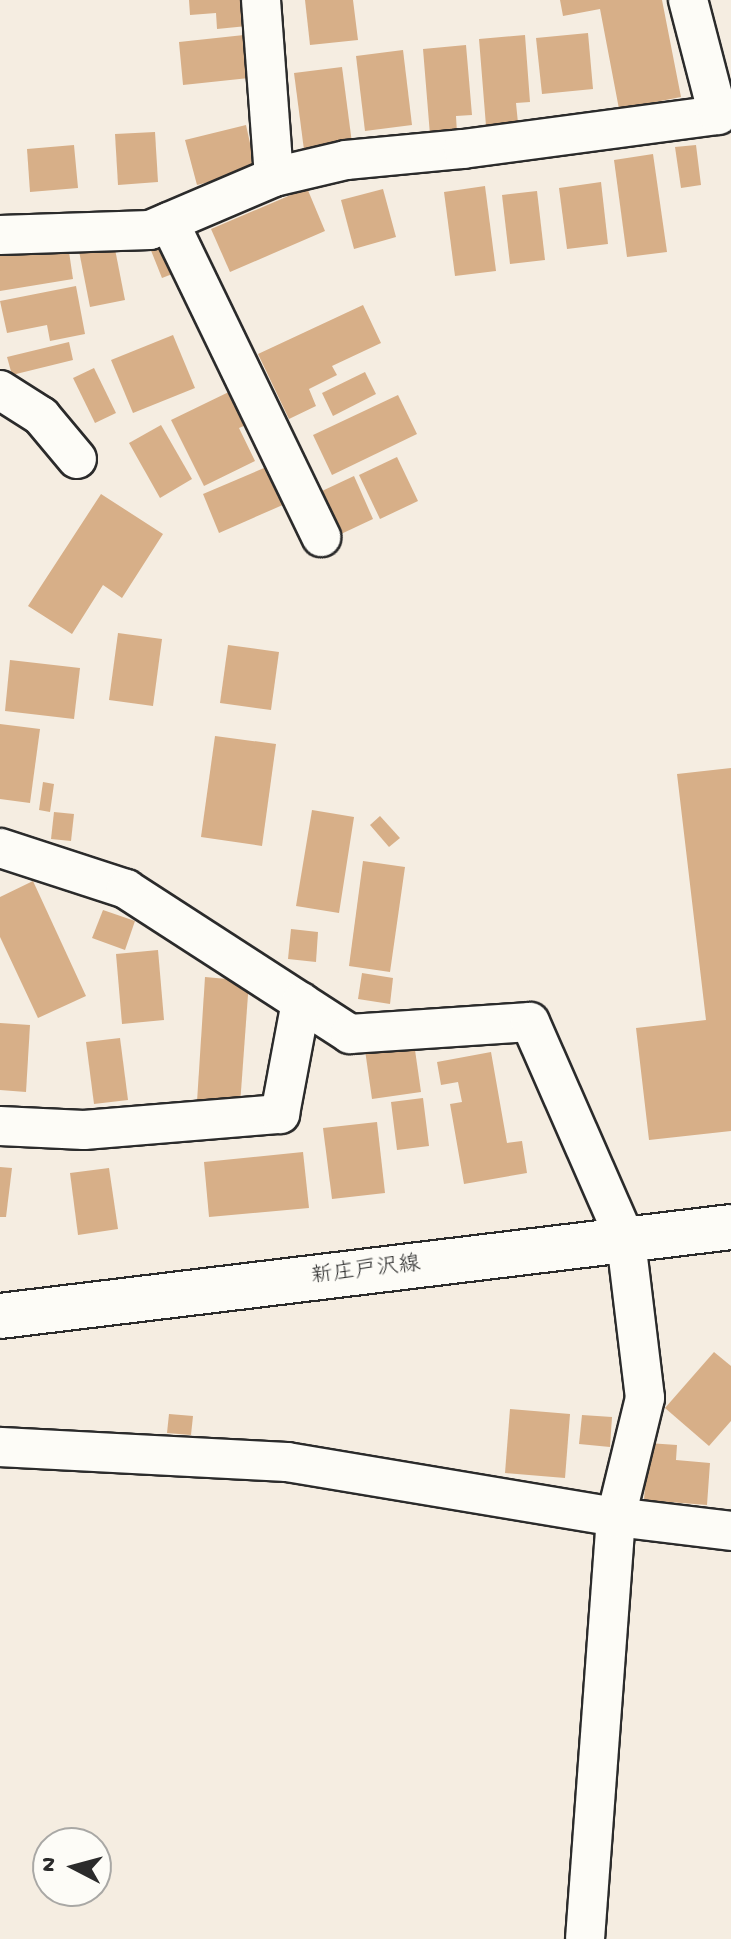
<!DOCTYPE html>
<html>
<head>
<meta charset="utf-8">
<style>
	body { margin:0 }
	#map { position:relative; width:731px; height:1939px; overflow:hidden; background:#f5ede1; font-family:"Gochi Hand","Klee One",sans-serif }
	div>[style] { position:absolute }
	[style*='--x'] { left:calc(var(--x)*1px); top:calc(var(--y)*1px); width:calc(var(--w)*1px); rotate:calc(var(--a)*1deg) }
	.building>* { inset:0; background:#d7af88 }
	.roads { filter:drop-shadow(2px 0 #2b2b2b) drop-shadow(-2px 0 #2b2b2b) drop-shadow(0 2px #2b2b2b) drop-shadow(0 -2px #2b2b2b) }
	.minor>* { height:38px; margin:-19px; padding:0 19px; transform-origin:19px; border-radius:19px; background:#fdfcf7 }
	.major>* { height:44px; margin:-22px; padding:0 22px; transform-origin:22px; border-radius:22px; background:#fdfcf7 }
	span { translate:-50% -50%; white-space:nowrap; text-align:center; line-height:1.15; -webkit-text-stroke:8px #fdfcf7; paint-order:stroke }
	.street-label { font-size:22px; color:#2b2b2b }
	.north { position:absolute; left:32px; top:1827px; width:80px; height:80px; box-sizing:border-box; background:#fdfcf7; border:2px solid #a9a8a5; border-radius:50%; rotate:276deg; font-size:22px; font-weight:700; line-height:32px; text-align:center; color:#2b2b2b }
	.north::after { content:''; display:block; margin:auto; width:28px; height:36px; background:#2b2b2b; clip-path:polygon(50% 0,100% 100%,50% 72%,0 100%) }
</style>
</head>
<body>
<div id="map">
	<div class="building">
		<div style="clip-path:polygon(189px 0,244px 0,247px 26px,217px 29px,216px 13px,190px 15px)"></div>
		<div style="clip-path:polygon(305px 0,353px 0,358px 40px,310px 45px)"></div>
		<div style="clip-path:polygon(560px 0,662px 0,681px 97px,619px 109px,600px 9px,563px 16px)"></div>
		<div style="clip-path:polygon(588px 33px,593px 89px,542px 94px,536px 38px)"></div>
		<div style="clip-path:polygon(244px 35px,249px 78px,183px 85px,179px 42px)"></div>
		<div style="clip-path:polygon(525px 35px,530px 102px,516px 103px,518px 123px,486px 126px,479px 39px)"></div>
		<div style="clip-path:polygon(466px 45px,472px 115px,456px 116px,457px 133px,430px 135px,423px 49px)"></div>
		<div style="clip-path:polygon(403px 50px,412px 125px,365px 131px,356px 56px)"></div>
		<div style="clip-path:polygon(342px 67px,352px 143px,304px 150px,294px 73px)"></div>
		<div style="clip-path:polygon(246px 125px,256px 170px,197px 185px,185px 140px)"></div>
		<div style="clip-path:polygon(155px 132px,158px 182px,118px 185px,115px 134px)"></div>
		<div style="clip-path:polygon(74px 145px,78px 188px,30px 192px,27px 149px)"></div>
		<div style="clip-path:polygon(696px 145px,701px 185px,681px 188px,675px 147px)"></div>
		<div style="clip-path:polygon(653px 154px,667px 252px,627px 257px,614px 160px)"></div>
		<div style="clip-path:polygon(601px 182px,608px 244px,567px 249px,559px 188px)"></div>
		<div style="clip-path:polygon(485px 186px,496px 271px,455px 276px,444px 192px)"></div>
		<div style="clip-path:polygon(307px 188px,325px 231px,230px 272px,211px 229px)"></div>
		<div style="clip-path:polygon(383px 189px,396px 237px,354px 249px,341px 200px)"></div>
		<div style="clip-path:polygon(537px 191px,545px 260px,510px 264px,502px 195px)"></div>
		<div style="clip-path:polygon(170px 240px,180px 271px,162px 278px,150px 248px)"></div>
		<div style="clip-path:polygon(114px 244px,125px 300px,90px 307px,79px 251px)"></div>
		<div style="clip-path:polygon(68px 245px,73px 279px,0 291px,0 256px)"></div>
		<div style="clip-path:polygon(76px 286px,85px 334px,50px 341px,47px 325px,7px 333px,0 301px)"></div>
		<div style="clip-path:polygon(363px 305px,381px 343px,332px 366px,337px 375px,309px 389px,316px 406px,289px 419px,258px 354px)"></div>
		<div style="clip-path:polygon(173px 335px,195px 388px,133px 413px,111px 360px)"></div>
		<div style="clip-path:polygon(69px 342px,73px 360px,12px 375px,7px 357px)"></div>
		<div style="clip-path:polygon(94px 368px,116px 413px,95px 423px,73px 378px)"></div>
		<div style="clip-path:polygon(365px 372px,376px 394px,333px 416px,322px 393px)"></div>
		<div style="clip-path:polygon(237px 388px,253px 422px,239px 428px,255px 461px,204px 486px,171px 420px)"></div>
		<div style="clip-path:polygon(398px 395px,417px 434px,332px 475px,313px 435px)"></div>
		<div style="clip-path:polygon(161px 425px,192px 479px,160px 498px,129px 443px)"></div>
		<div style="clip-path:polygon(397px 457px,418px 501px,380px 519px,359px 475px)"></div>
		<div style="clip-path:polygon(278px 462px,294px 500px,219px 533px,203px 494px)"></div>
		<div style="clip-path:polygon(354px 476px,373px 519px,341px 534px,322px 491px)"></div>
		<div style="clip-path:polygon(101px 494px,163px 534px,122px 598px,103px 585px,72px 634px,28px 606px)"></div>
		<div style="clip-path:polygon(118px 633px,162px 639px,153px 706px,109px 700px)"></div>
		<div style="clip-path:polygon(228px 645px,279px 652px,271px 710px,220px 703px)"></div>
		<div style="clip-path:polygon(10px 660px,80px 668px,74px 719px,5px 711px)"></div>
		<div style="clip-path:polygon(0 724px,40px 729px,30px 803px,0 799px)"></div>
		<div style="clip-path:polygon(215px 736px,276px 744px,262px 846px,201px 837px)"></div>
		<div style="clip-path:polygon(731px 768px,731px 1131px,649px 1140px,636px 1028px,706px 1020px,677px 774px)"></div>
		<div style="clip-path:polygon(43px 782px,54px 784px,50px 812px,39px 810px)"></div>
		<div style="clip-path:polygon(312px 810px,354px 817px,339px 913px,296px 906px)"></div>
		<div style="clip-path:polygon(54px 812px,74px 814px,71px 841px,51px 839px)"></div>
		<div style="clip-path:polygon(380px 816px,400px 838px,389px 847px,370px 825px)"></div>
		<div style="clip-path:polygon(363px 861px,405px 867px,390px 972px,349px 966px)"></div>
		<div style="clip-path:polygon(33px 881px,86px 996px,38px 1018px,0 937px,0 897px)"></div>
		<div style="clip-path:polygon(103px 910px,135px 921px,125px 950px,92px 938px)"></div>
		<div style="clip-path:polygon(291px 929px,318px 932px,316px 962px,288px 959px)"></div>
		<div style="clip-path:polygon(158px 950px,164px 1020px,122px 1024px,116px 954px)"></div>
		<div style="clip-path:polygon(362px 973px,393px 978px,390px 1004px,358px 999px)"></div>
		<div style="clip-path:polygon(205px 977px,249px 981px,240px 1105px,197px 1102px)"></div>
		<div style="clip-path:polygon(0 1023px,30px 1025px,26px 1092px,0 1090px)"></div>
		<div style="clip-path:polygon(120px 1038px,128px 1100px,94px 1104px,86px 1042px)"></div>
		<div style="clip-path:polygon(414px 1043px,421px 1092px,372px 1099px,365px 1050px)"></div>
		<div style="clip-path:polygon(491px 1052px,507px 1143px,522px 1141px,527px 1173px,464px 1184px,450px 1104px,462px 1102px,458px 1082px,441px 1085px,437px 1062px)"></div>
		<div style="clip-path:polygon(423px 1098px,429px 1146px,397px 1150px,391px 1102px)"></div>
		<div style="clip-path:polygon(377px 1122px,385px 1193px,332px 1199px,323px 1128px)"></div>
		<div style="clip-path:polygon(303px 1152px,309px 1208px,209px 1217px,204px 1162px)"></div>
		<div style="clip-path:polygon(0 1167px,12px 1168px,6px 1217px,0 1217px)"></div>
		<div style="clip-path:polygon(109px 1168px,118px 1229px,78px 1235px,70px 1173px)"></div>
		<div style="clip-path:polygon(714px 1352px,731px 1366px,731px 1421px,709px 1446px,665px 1408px)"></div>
		<div style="clip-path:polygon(510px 1409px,570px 1414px,565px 1478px,505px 1473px)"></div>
		<div style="clip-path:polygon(169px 1414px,193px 1416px,191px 1435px,167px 1433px)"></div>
		<div style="clip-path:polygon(582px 1415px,612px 1417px,610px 1447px,579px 1444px)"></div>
		<div style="clip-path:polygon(648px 1443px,677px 1445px,676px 1460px,710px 1463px,707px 1505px,644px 1500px)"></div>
	</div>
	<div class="roads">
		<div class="minor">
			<div style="--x:261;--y:0;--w:177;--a:85.8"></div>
			<div style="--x:169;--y:222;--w:350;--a:64.2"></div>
			<div style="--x:0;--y:235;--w:150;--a:-1.9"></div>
			<div style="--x:150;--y:230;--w:135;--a:-23.1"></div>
			<div style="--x:274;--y:177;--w:74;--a:-13.3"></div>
			<div style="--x:346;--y:160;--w:118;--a:-5.4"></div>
			<div style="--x:463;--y:149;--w:257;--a:-7.6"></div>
			<div style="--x:718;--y:115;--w:119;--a:-104.6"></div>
			<div style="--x:0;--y:390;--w:49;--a:32.4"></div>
			<div style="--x:41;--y:416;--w:56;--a:50.1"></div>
			<div style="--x:0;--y:848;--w:133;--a:18"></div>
			<div style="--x:126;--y:889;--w:267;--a:32.9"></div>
			<div style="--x:350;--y:1034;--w:180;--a:-3.8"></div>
			<div style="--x:530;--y:1022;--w:239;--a:66.3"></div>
			<div style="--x:626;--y:1241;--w:158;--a:83.1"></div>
			<div style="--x:645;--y:1398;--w:122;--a:103.7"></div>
			<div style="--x:616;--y:1517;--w:423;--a:94.2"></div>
			<div style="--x:0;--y:1126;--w:84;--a:2.7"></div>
			<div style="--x:84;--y:1130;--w:197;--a:-4.7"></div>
			<div style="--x:280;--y:1114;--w:114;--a:-79.4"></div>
			<div style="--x:0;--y:1447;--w:287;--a:3"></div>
			<div style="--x:287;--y:1462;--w:334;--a:9.5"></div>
			<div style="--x:616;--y:1517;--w:116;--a:6.9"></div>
		</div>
		<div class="major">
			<div style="--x:0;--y:1316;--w:736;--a:-6.94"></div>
		</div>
	</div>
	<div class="street-label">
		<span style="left:366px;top:1272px;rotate:-7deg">新庄戸沢線</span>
	</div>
	<div class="north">N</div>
</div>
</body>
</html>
